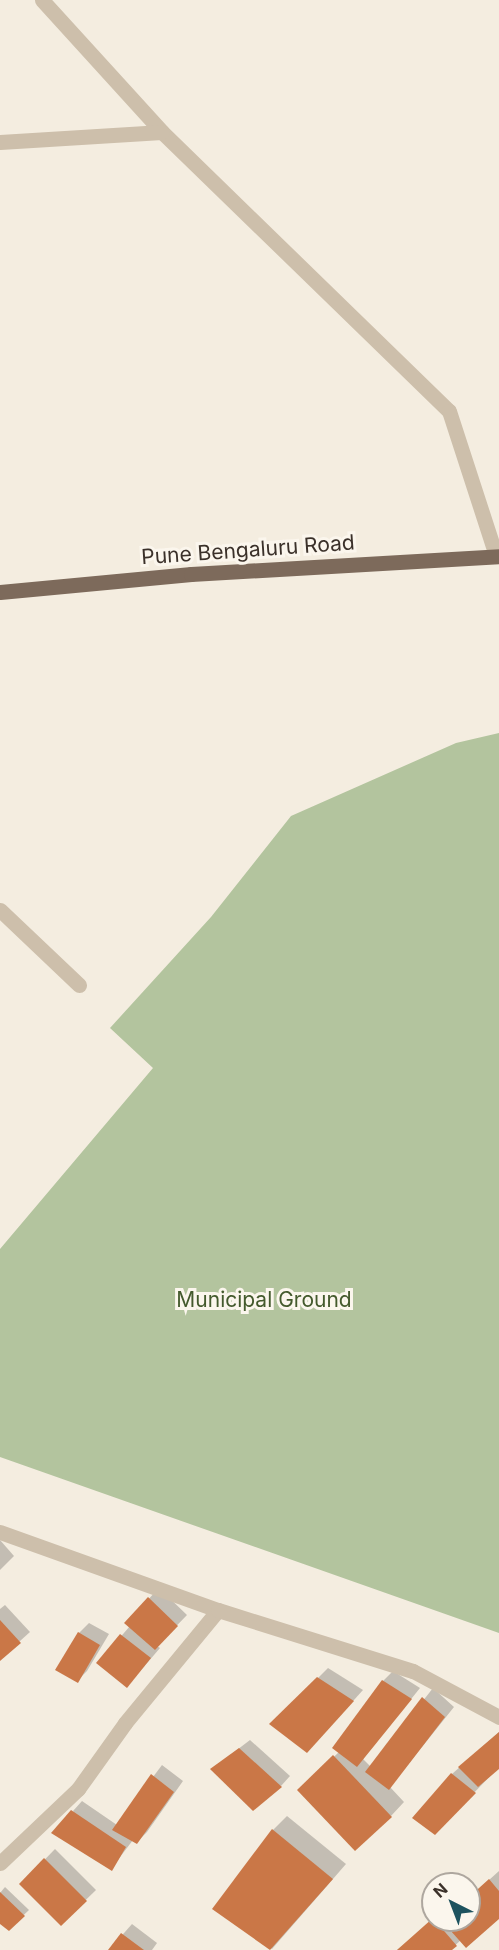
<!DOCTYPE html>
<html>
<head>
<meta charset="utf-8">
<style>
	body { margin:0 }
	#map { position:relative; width:499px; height:1950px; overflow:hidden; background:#f4ede0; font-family:Inter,sans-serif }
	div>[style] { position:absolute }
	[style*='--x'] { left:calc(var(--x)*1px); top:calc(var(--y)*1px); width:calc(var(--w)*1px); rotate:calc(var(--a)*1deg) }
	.green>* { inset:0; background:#b3c49e }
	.shadow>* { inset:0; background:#0003 }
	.building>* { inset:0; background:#ca7747 }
	.minor>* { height:15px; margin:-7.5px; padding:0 7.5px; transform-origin:7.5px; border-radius:7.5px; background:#cdbfab }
	.major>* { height:15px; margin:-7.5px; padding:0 7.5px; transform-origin:7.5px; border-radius:7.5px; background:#7d6a5b }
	span { translate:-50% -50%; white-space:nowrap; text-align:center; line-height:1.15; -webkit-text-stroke:6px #fbf6ed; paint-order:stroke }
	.street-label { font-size:21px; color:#3b312a }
	.park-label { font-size:21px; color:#445a2d }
	.north { position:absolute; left:421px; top:1872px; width:60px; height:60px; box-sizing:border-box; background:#fbf6ed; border:2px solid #aea79f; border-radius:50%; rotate:318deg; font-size:16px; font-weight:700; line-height:24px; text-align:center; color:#3b312a }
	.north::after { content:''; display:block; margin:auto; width:21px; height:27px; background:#1d525e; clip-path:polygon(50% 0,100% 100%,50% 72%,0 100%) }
</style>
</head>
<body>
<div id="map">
	<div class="green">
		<div style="clip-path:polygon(499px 733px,499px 1633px,0 1457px,0 1249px,153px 1068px,110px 1028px,211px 917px,291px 816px,456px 743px)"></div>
	</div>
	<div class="shadow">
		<div style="clip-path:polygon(0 1540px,14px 1556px,0 1570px)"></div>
		<div style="clip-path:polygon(159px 1588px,187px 1615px,157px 1646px,160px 1648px,136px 1676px,98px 1663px,130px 1626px,126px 1623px)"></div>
		<div style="clip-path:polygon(5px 1605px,30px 1632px,0 1659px,0 1609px)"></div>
		<div style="clip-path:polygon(89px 1623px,109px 1634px,87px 1671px,77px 1681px,79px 1633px)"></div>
		<div style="clip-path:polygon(328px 1668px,363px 1690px,317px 1741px,272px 1724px)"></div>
		<div style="clip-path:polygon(393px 1671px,420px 1688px,363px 1759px,371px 1767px,433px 1688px,454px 1707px,390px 1787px,404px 1802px,391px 1816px,299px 1790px,339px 1752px,383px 1681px)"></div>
		<div style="clip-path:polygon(499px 1732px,499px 1767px,435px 1833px,452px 1774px)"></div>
		<div style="clip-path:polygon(250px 1740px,290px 1776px,281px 1786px,212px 1769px)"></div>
		<div style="clip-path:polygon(162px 1765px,183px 1781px,147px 1832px,137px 1842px,133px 1840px,111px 1869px,73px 1811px,82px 1801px,117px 1825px)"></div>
		<div style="clip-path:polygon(287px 1816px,346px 1864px,272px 1949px,214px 1908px,273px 1830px)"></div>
		<div style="clip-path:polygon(55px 1849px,96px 1890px,61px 1924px,21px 1884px)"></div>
		<div style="clip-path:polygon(499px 1871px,499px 1917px,461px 1940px,450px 1950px,397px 1950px,433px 1920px,469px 1920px,469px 1898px)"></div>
		<div style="clip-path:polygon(5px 1887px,29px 1910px,9px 1929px,0 1922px,0 1893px)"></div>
		<div style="clip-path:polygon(132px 1924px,157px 1943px,152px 1950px,109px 1950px)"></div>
	</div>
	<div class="building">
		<div style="clip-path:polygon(148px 1597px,178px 1626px,155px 1650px,124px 1623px)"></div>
		<div style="clip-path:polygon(0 1620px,21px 1643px,0 1661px)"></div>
		<div style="clip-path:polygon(78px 1632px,100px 1645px,78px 1683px,55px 1670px)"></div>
		<div style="clip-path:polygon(120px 1634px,151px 1658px,127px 1688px,96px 1663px)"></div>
		<div style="clip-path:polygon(317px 1677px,354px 1701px,307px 1753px,269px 1724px)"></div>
		<div style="clip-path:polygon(382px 1680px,412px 1699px,357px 1767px,332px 1748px)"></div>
		<div style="clip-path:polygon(422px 1697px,445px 1717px,389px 1790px,365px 1772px)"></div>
		<div style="clip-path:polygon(499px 1732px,499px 1769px,478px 1787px,458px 1767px)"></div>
		<div style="clip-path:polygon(239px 1748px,282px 1787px,253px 1811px,210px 1769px)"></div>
		<div style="clip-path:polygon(333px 1755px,392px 1817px,355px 1851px,297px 1790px)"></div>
		<div style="clip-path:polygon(451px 1773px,476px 1793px,435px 1835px,412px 1818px)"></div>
		<div style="clip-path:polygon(151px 1774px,174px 1792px,137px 1844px,112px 1830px)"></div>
		<div style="clip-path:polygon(71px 1810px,126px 1847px,112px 1871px,51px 1833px)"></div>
		<div style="clip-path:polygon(272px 1829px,333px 1879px,270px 1950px,212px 1909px)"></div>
		<div style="clip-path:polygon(44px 1858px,87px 1901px,61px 1926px,19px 1884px)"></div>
		<div style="clip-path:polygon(489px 1879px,499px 1891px,499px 1919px,466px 1948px,442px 1921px,469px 1920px,469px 1897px)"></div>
		<div style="clip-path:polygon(0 1892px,25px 1916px,9px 1931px,0 1924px)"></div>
		<div style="clip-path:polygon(433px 1918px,457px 1946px,452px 1950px,397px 1950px)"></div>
		<div style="clip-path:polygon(121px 1933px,144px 1950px,108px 1950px)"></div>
	</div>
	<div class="minor">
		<div style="--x:42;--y:0;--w:178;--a:47.7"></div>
		<div style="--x:162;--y:132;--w:400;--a:44.2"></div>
		<div style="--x:449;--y:411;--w:152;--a:72"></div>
		<div style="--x:0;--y:142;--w:162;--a:-3.5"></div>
		<div style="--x:0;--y:910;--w:109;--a:43.5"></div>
		<div style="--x:0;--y:1532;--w:232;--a:19.7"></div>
		<div style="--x:0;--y:1863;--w:108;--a:-43.5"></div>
		<div style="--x:78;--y:1789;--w:81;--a:-54.5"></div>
		<div style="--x:125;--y:1723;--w:146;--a:-50.5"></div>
		<div style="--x:218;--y:1610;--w:204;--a:17.4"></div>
		<div style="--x:413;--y:1671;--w:98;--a:28.1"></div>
	</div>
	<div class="major">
		<div style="--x:0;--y:592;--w:192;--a:-5.4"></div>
		<div style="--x:191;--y:574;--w:309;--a:-3.3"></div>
	</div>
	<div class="street-label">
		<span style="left:248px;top:550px;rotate:-4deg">Pune Bengaluru Road</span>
	</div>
	<div class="park-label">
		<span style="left:264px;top:1300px">Municipal Ground</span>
	</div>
	<div class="north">N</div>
</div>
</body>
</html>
